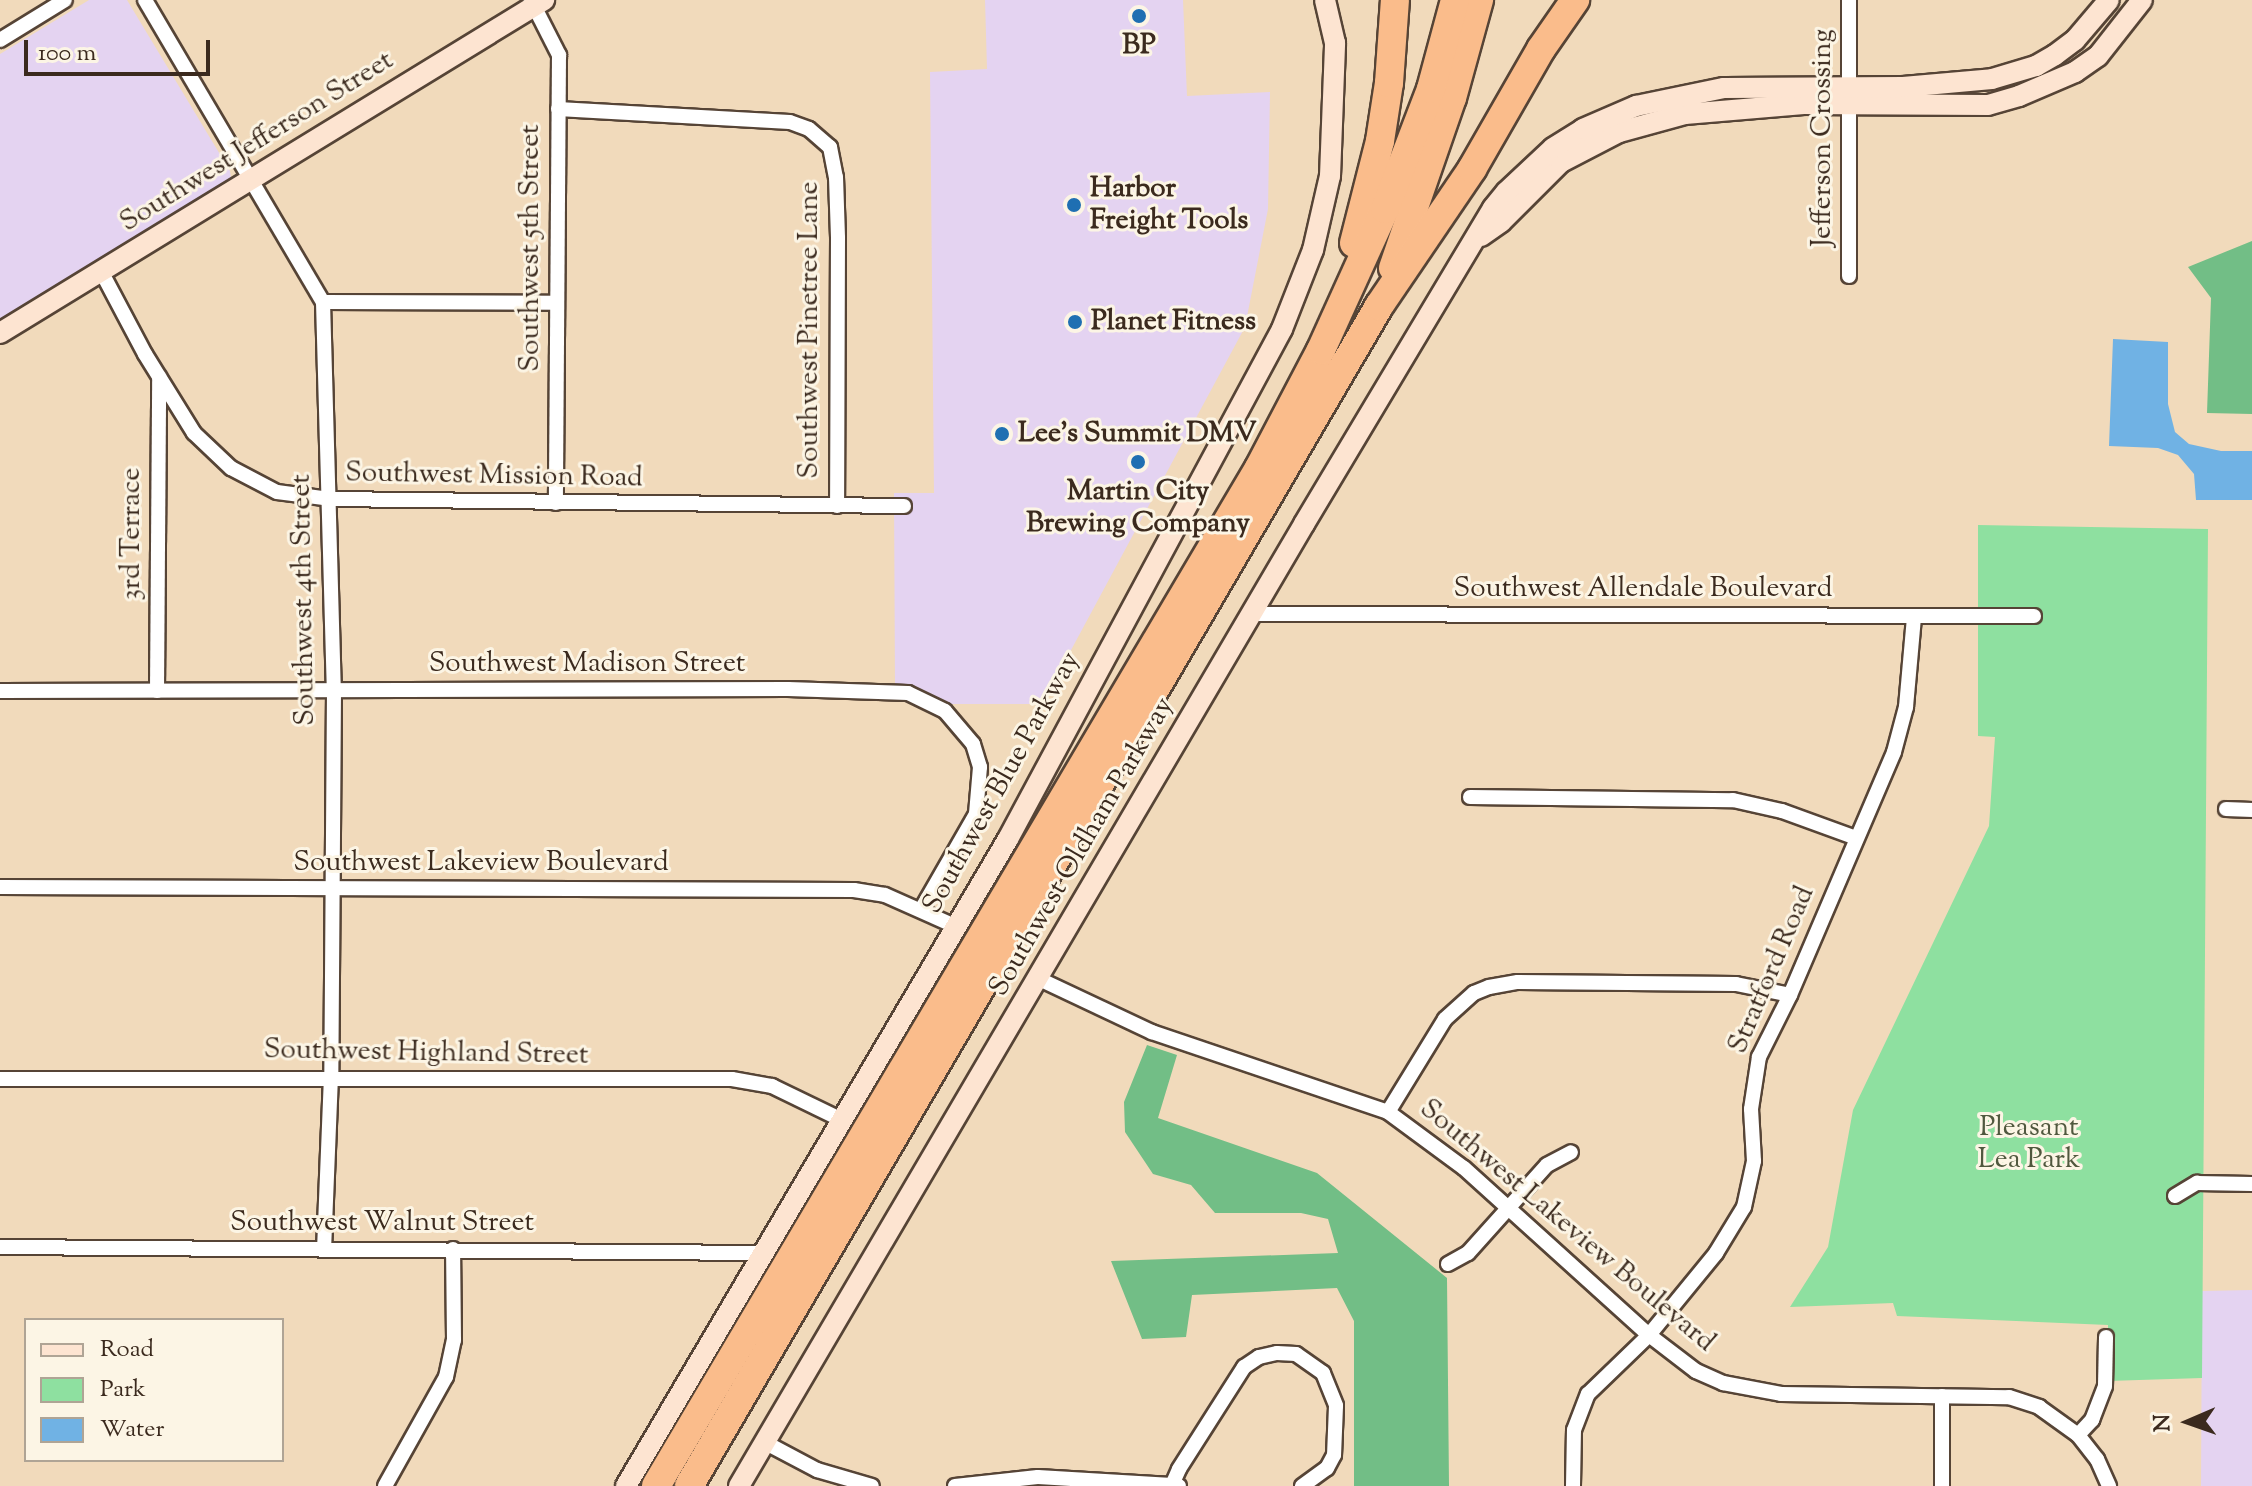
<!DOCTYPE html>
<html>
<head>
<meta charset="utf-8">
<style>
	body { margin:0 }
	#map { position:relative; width:2252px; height:1486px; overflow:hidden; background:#f1dabb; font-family:"Sorts Mill Goudy",serif }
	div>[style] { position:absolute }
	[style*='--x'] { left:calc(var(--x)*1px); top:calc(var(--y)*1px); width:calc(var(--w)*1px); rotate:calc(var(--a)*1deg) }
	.built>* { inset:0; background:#e4d3f1 }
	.green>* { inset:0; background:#8ee0a0 }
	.forest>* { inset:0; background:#72be86 }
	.water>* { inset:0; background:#70b2e4 }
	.roads { filter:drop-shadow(2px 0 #564436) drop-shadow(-2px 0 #564436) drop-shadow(0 2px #564436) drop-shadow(0 -2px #564436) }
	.street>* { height:14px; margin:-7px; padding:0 7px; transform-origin:7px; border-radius:7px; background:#fff }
	.secondary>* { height:20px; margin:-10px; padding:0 10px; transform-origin:10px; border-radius:10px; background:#fde4d1 }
	.highway>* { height:28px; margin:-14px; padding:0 14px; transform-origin:14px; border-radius:14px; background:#fabc8b }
	.dots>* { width:22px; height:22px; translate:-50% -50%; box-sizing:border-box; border:4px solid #fcf5e5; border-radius:50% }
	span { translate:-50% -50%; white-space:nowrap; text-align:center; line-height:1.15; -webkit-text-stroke:6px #fcf5e5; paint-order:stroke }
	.poi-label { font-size:28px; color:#3b2a1e; font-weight:700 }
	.left { translate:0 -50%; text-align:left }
	.street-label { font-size:28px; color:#3b2a1e }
	.park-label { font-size:28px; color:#50583e }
	.legend { position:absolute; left:24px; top:1318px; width:260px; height:144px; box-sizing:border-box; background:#fcf5e5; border:2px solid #afa495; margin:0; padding:10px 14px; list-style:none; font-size:24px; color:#3b2a1e }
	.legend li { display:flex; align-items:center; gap:16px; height:40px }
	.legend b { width:40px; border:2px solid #afa495 }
	.north { position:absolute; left:2148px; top:1382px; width:80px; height:80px; -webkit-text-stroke:6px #fcf5e5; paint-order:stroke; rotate:268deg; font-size:22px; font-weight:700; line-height:32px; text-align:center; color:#3b2a1e }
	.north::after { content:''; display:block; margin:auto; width:28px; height:36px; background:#3b2a1e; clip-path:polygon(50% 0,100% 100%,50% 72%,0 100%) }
	.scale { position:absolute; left:24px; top:40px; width:186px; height:36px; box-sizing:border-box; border:4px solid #3b2a1e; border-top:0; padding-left:10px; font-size:24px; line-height:28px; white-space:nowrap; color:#3b2a1e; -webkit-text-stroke:6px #fcf5e5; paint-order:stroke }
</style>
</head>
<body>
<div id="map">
	<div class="built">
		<div style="clip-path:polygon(89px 0,127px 0,230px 171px,231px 179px,227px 186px,0 320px,0 54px)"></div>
		<div style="clip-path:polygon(985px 0,1183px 0,1187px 96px,1270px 92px,1268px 209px,1245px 327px,1042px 704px,946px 704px,930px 694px,895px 686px,894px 493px,934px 493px,930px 72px,987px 69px)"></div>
		<div style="clip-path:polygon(2252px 1290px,2252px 1486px,2201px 1486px,2202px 1291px)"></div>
	</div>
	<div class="green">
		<div style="clip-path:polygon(1978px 525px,2208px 529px,2202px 1378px,2108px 1381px,2108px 1325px,1897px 1316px,1893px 1303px,1790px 1307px,1828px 1247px,1853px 1110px,1989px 826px,1995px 737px,1978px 736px)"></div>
	</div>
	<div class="forest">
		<div style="clip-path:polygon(2252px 241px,2252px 414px,2207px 413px,2211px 298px,2188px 267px)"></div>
		<div style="clip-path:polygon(1147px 1045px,1177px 1055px,1158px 1118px,1317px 1173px,1447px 1278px,1449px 1486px,1354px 1486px,1354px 1321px,1337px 1288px,1192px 1295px,1186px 1337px,1142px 1339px,1111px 1261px,1338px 1253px,1328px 1219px,1301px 1213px,1215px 1213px,1191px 1185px,1153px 1174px,1125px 1132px,1124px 1102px)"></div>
	</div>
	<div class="water">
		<div style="clip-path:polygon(2113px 339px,2168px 342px,2168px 404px,2175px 432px,2189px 444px,2221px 451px,2252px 451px,2252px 500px,2196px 500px,2194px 474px,2178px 455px,2158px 448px,2109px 446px)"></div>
	</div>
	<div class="roads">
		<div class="street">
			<div style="--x:145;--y:0;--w:351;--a:59.5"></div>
			<div style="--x:323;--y:302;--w:389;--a:88.4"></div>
			<div style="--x:334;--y:691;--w:385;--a:90.4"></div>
			<div style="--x:331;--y:1076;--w:172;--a:92.3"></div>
			<div style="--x:531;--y:0;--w:62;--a:63"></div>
			<div style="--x:559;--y:55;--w:448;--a:90.4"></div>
			<div style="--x:0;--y:40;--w:76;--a:-31.6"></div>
			<div style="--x:558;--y:109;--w:232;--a:3.2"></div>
			<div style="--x:790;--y:122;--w:20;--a:20"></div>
			<div style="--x:809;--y:129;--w:28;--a:41"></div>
			<div style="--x:830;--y:147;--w:31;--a:79"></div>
			<div style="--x:836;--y:177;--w:61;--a:88.1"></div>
			<div style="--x:838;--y:238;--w:268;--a:90.2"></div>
			<div style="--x:101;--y:271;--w:94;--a:62.1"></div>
			<div style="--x:145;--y:354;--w:93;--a:58.2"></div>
			<div style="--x:194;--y:433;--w:51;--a:43.4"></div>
			<div style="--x:231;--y:468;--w:52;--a:27.6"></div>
			<div style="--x:277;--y:492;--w:53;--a:7.5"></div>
			<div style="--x:330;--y:499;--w:574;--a:0.7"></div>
			<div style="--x:1849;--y:276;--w:276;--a:-90"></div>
			<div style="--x:323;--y:302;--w:234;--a:0.2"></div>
			<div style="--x:1252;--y:614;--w:782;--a:0.15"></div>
			<div style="--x:0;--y:691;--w:788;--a:-0.15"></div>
			<div style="--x:788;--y:689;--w:120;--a:1.9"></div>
			<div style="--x:908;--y:693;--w:41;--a:25.9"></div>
			<div style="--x:945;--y:711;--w:43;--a:49.7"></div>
			<div style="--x:973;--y:744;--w:24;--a:73"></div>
			<div style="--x:980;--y:767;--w:47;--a:94.9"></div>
			<div style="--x:976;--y:814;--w:108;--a:119.9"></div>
			<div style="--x:157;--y:691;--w:314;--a:-89.6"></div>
			<div style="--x:1470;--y:797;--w:263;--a:0.7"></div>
			<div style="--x:1733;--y:800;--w:50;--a:12.7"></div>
			<div style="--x:1782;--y:811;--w:79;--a:20"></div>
			<div style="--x:2226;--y:809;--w:26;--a:2"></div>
			<div style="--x:0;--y:887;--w:854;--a:0.2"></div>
			<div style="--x:854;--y:890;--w:31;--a:9"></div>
			<div style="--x:885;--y:895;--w:77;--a:23.9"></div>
			<div style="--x:1037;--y:978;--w:127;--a:25.2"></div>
			<div style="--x:1152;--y:1032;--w:249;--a:18.7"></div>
			<div style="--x:1388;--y:1112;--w:94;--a:36.4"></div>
			<div style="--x:1464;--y:1168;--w:249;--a:42.1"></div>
			<div style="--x:1649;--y:1335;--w:59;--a:37.5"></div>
			<div style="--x:1696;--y:1371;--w:30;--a:24"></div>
			<div style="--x:1723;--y:1383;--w:59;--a:10.7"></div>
			<div style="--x:1781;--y:1394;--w:228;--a:0.8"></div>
			<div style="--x:2009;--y:1397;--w:32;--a:18"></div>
			<div style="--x:2039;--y:1407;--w:48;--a:35.7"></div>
			<div style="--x:2078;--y:1435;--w:31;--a:52"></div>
			<div style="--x:2097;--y:1459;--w:30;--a:66"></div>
			<div style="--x:0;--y:1079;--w:732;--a:0"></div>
			<div style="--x:732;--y:1079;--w:41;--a:9.9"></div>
			<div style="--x:772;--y:1086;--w:78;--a:25.9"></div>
			<div style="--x:1388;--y:1112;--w:109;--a:-58.5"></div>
			<div style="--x:1445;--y:1019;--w:39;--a:-42"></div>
			<div style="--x:1474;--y:993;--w:16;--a:-22"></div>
			<div style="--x:1489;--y:987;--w:29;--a:-10"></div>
			<div style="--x:1518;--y:982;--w:218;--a:0.5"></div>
			<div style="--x:1736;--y:984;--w:55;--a:11.5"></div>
			<div style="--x:2175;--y:1196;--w:26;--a:-31"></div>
			<div style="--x:2197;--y:1183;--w:55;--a:1"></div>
			<div style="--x:0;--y:1247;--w:765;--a:0.45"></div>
			<div style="--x:1448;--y:1264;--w:23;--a:-29"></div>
			<div style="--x:1468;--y:1253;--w:118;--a:-48.1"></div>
			<div style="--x:1547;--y:1165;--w:27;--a:-28"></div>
			<div style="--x:2078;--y:1435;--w:21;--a:-47"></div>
			<div style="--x:2092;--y:1420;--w:36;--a:-69"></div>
			<div style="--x:2105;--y:1386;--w:49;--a:-88.8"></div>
			<div style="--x:766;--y:1443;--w:58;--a:27.9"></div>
			<div style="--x:817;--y:1470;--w:57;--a:16.2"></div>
			<div style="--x:385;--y:1486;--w:125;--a:-60.8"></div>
			<div style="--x:446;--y:1377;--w:38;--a:-78"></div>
			<div style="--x:454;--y:1340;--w:91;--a:-90.6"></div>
			<div style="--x:955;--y:1486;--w:83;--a:-6.2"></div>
			<div style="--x:1038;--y:1477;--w:134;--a:3.4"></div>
			<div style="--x:1179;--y:1486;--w:7;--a:-172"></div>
			<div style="--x:1172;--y:1485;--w:17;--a:-66"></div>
			<div style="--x:1179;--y:1469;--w:121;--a:-57.5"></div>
			<div style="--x:1244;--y:1367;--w:18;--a:-34"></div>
			<div style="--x:1259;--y:1357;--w:18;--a:-13"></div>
			<div style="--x:1277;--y:1353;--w:19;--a:3"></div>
			<div style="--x:1296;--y:1354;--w:33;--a:35"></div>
			<div style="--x:1323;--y:1373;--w:35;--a:68"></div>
			<div style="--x:1336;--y:1406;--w:49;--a:92.3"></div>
			<div style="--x:1334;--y:1455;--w:15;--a:118"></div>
			<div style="--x:1327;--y:1468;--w:31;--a:144"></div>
			<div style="--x:1573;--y:1486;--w:56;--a:-89"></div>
			<div style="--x:1574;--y:1430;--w:39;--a:-69"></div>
			<div style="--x:1588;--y:1394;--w:85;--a:-44"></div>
			<div style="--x:1649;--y:1335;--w:106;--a:-50.7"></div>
			<div style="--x:1716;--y:1253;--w:54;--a:-58.7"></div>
			<div style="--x:1744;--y:1207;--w:47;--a:-77.7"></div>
			<div style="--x:1754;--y:1161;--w:52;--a:-93.3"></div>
			<div style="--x:1751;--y:1109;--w:53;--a:-81.3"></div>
			<div style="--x:1759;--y:1057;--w:69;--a:-63.4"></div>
			<div style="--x:1790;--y:995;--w:264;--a:-66.8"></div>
			<div style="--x:1894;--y:752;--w:47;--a:-75.1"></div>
			<div style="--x:1906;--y:707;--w:89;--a:-84.9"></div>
			<div style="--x:1942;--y:1486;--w:90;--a:-90"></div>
		</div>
		<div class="secondary">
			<div style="--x:1481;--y:236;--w:24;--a:-35"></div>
			<div style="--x:1501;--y:222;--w:85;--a:-45"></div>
			<div style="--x:1561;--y:162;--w:65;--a:-27.3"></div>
			<div style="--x:1619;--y:132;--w:68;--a:-15.3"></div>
			<div style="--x:1685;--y:114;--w:119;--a:-4.8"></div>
			<div style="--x:1804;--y:104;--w:184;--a:0.3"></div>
			<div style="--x:1988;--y:105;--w:32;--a:-16"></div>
			<div style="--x:2019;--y:96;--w:61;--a:-23.2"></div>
			<div style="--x:2075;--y:72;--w:28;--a:-35"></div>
			<div style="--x:2098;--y:56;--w:71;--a:-51.8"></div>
			<div style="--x:0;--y:333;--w:638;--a:-31.47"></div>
			<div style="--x:626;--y:1486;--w:751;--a:-59.44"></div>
			<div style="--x:1008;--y:839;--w:579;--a:-61.75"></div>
			<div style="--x:1282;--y:329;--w:85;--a:-68.6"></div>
			<div style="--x:1313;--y:250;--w:76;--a:-77.1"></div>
			<div style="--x:1330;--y:176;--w:133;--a:-87.8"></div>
			<div style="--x:1335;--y:43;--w:44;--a:-103.1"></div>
			<div style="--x:739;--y:1486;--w:1116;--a:-59.57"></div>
			<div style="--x:1304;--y:524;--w:368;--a:-59.1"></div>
			<div style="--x:1493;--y:208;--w:21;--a:-51"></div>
			<div style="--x:1506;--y:192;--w:64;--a:-43.1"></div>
			<div style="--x:1553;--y:148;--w:36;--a:-32"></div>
			<div style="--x:1583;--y:129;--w:58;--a:-23.5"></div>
			<div style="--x:1636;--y:106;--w:90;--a:-11.6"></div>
			<div style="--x:1724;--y:88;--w:179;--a:-0.3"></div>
			<div style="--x:1903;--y:87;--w:89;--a:-5.1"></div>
			<div style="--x:1992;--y:79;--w:46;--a:-16.5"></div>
			<div style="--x:2036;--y:66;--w:22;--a:-30"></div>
			<div style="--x:2055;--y:55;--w:25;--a:-37"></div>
			<div style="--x:2075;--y:40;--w:52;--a:-49.6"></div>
		</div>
		<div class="highway">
			<div style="--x:1354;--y:243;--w:105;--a:-75.7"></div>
			<div style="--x:1380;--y:141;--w:59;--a:-81.2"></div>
			<div style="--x:1389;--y:83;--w:83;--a:-85.9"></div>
			<div style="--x:1393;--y:268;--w:180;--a:-70.9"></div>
			<div style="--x:1452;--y:98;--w:102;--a:-74.6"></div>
			<div style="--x:656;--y:1486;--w:1183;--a:-59.36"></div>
			<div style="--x:1259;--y:468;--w:133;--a:-62.3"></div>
			<div style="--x:1321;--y:350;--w:155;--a:-65.6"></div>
			<div style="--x:1385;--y:209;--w:129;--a:-69"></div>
			<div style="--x:1431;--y:89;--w:92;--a:-74.9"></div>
			<div style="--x:689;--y:1486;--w:1367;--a:-59.68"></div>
			<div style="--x:1379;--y:306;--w:166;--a:-55.8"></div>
			<div style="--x:1472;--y:169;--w:138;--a:-60.1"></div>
			<div style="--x:1541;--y:49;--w:60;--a:-55.2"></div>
		</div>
	</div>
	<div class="dots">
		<div style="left:1139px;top:16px;background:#1f6fb2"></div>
		<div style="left:1074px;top:205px;background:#1f6fb2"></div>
		<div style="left:1075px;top:322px;background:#1f6fb2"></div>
		<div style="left:1002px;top:434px;background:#1f6fb2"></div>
		<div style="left:1138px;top:462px;background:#1f6fb2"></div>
	</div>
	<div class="poi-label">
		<span style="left:1139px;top:46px">BP</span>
		<span class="left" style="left:1090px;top:205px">Harbor<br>Freight Tools</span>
		<span class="left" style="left:1091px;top:322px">Planet Fitness</span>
		<span class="left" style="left:1018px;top:434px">Lee's Summit DMV</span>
		<span style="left:1138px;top:508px">Martin City<br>Brewing Company</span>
	</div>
	<div class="street-label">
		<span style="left:1823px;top:138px;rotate:-90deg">Jefferson Crossing</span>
		<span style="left:257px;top:142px;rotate:-32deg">Southwest Jefferson Street</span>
		<span style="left:531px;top:248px;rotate:-90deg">Southwest 5th Street</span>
		<span style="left:810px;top:330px;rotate:-90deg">Southwest Pinetree Lane</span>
		<span style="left:494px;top:476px;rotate:1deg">Southwest Mission Road</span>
		<span style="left:132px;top:534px;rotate:-90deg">3rd Terrace</span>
		<span style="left:1643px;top:589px">Southwest Allendale Boulevard</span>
		<span style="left:304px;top:600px;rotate:-91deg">Southwest 4th Street</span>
		<span style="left:587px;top:664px">Southwest Madison Street</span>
		<span style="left:1002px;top:783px;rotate:-61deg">Southwest Blue Parkway</span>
		<span style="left:1082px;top:847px;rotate:-60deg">Southwest Oldham Parkway</span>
		<span style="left:481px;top:863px">Southwest Lakeview Boulevard</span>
		<span style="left:1772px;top:970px;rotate:-67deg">Stratford Road</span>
		<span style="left:426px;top:1053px;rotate:1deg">Southwest Highland Street</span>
		<span style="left:382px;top:1223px">Southwest Walnut Street</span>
		<span style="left:1567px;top:1226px;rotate:40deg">Southwest Lakeview Boulevard</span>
	</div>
	<div class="park-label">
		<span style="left:2029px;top:1144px">Pleasant<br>Lea Park</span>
	</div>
	<ul class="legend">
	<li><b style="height:10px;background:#fde4d1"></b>Road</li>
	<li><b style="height:22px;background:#8ee0a0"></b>Park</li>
	<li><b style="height:22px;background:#70b2e4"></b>Water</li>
	</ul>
	<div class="north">N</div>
	<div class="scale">100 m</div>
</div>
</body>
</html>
